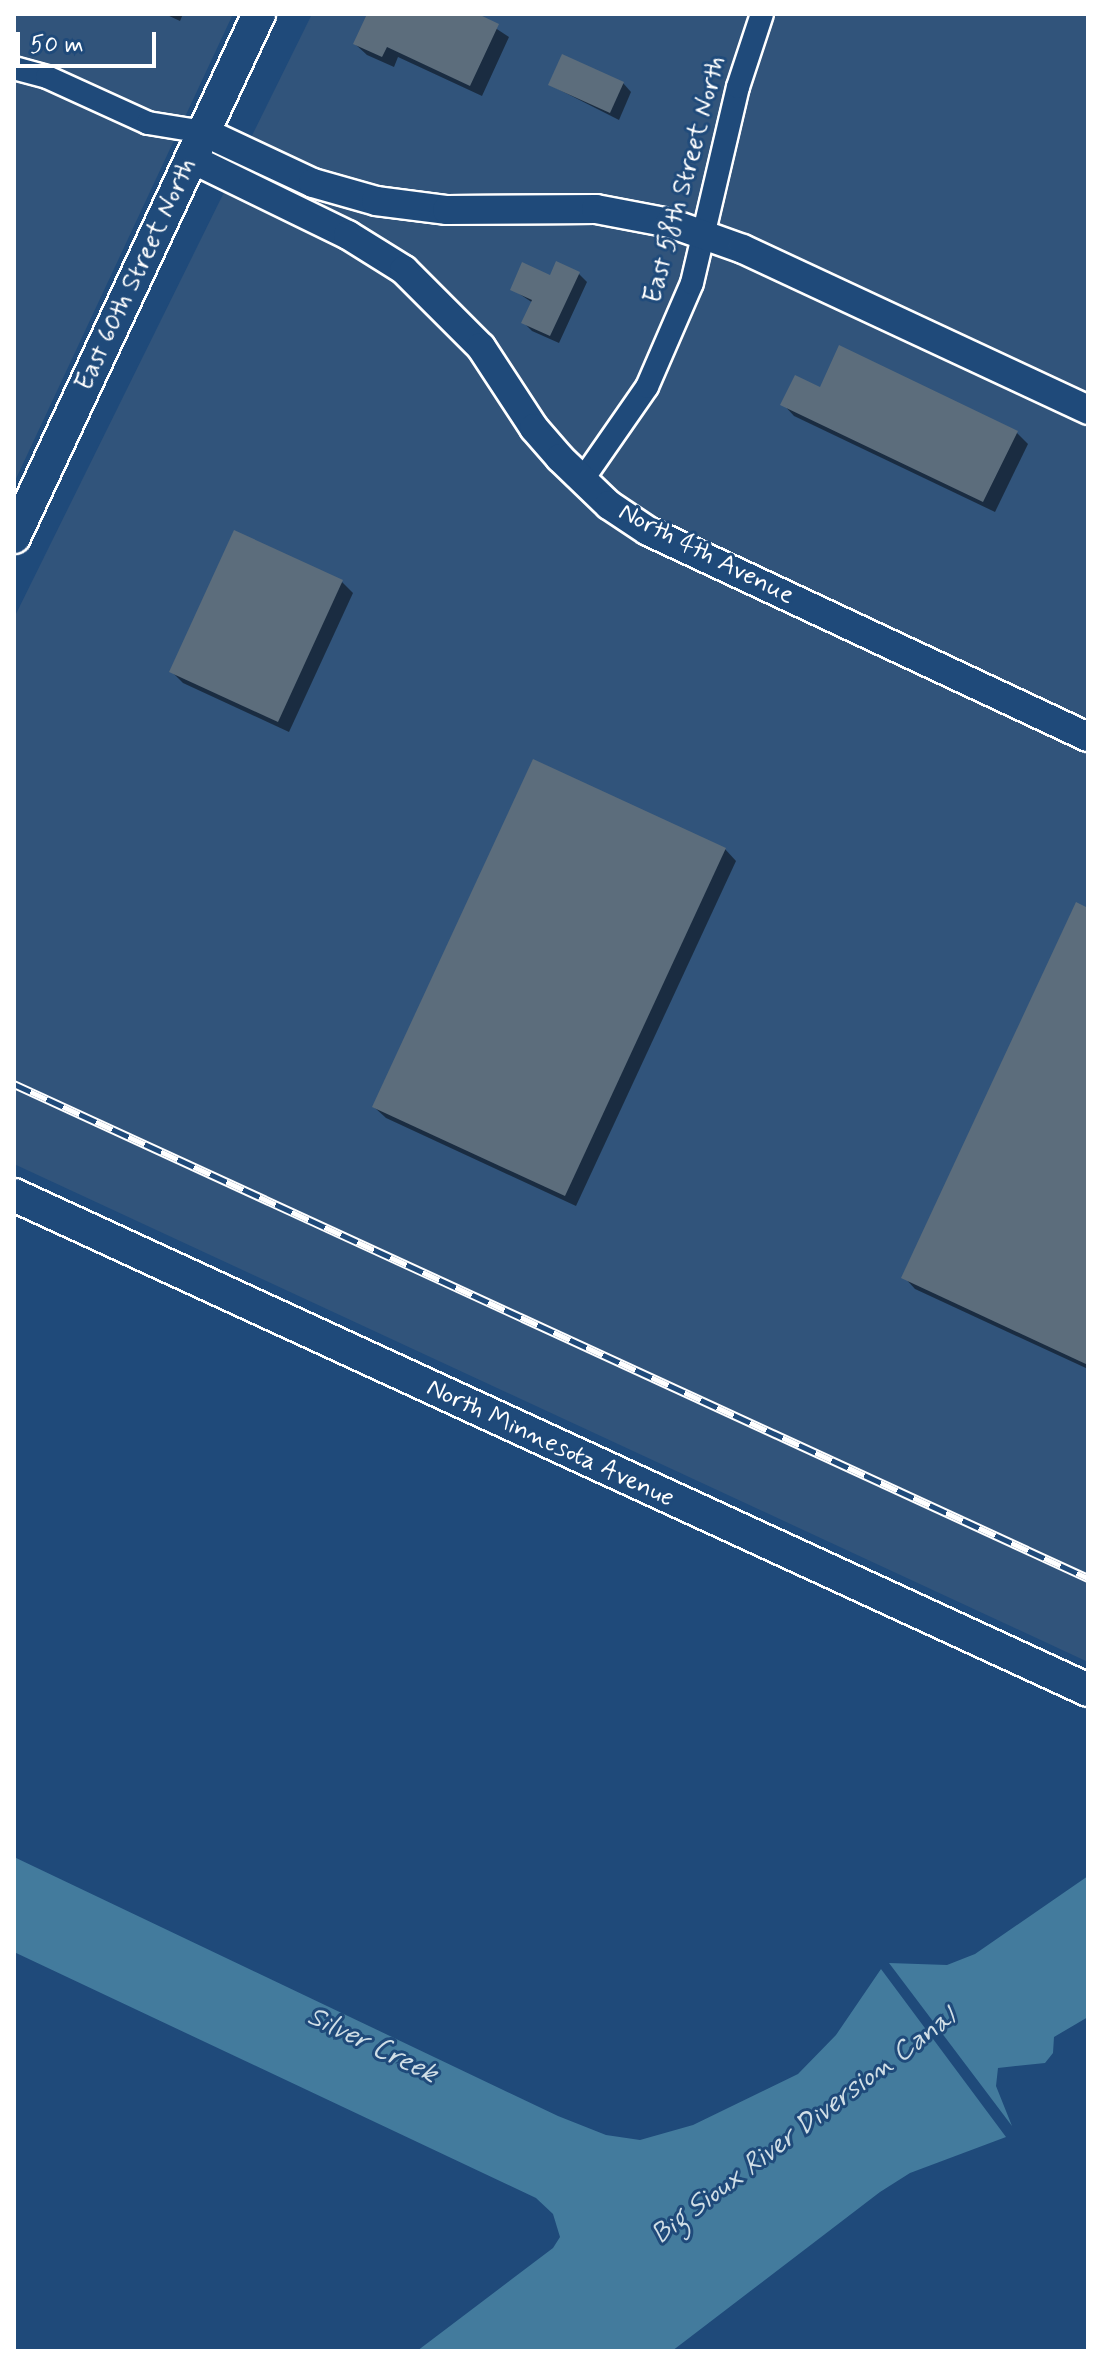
<!DOCTYPE html>
<html>
<head>
<meta charset="utf-8">
<style>
	body { margin:0 }
	#map { position:relative; width:1102px; height:2365px; overflow:hidden; background:#1f4a7a; font-family:Mynerve,sans-serif }
	div>[style] { position:absolute }
	[style*='--x'] { left:calc(var(--x)*1px); top:calc(var(--y)*1px); width:calc(var(--w)*1px); rotate:calc(var(--a)*1deg) }
	.built>* { inset:0; background:#31547b }
	.water>* { inset:0; background:#437b9d }
	.shadow>* { inset:0; background:#0007 }
	.building>* { inset:0; background:#5c6d7c }
	.roads { filter:drop-shadow(2px 0 #fff) drop-shadow(-2px 0 #fff) drop-shadow(0 2px #fff) drop-shadow(0 -2px #fff) }
	.minor>* { height:22px; margin:-11px; padding:0 11px; transform-origin:11px; border-radius:11px; background:#1f4a7a }
	.tertiary>* { height:28px; margin:-14px; padding:0 14px; transform-origin:14px; border-radius:14px; background:#1f4a7a }
	.secondary>* { height:32px; margin:-16px; padding:0 16px; transform-origin:16px; border-radius:16px; background:#1f4a7a }
	.rail>* { height:9px; margin-top:-4.5px; transform-origin:0; background:repeating-linear-gradient(90deg,#1f4a7a 0 18px,#fff 0 36px); box-sizing:border-box; border-block:2px solid #fff }
	span { translate:-50% -50%; white-space:nowrap; text-align:center; line-height:1.15; -webkit-text-stroke:6px #1f4a7a; paint-order:stroke }
	.street-label { font-size:26px; color:#fff }
	.water-label { font-size:28px; color:#d0dee6; font-style:italic }
	.frame { position:absolute; inset:0; border:16px solid #fff; pointer-events:none }
	.scale { position:absolute; left:16px; top:32px; width:140px; height:36px; box-sizing:border-box; border:4px solid #fff; border-top:0; padding-left:10px; font-size:24px; line-height:28px; white-space:nowrap; color:#fff; -webkit-text-stroke:6px #1f4a7a; paint-order:stroke }
</style>
</head>
<body>
<div id="map">
	<div class="built">
		<div style="clip-path:polygon(14px 14px,233px 14px,14px 483px)"></div>
		<div style="clip-path:polygon(312px 14px,1088px 14px,1088px 1662px,14px 1164px,14px 618px)"></div>
	</div>
	<div class="water">
		<div style="clip-path:polygon(14px 1857px,558px 2116px,606px 2135px,640px 2140px,693px 2125px,798px 2074px,836px 2035px,881px 1969px,1006px 2137px,910px 2173px,880px 2192px,672px 2351px,417px 2351px,553px 2248px,560px 2237px,553px 2214px,536px 2198px,14px 1952px)"></div>
		<div style="clip-path:polygon(1088px 1876px,1088px 2017px,1054px 2037px,1053px 2053px,1045px 2063px,998px 2068px,996px 2086px,1012px 2126px,889px 1963px,947px 1965px,975px 1954px)"></div>
	</div>
	<div class="shadow">
		<div style="clip-path:polygon(165px 14px,183px 14px,180px 21px)"></div>
		<div style="clip-path:polygon(369px 14px,474px 14px,509px 37px,482px 96px,398px 57px,394px 67px,367px 55px,355px 44px)"></div>
		<div style="clip-path:polygon(623px 83px,631px 92px,619px 120px,550px 85px)"></div>
		<div style="clip-path:polygon(579px 274px,587px 282px,559px 343px,532px 331px,524px 323px,533px 303px,512px 289px)"></div>
		<div style="clip-path:polygon(821px 389px,1016px 432px,1028px 444px,995px 512px,794px 416px,783px 404px)"></div>
		<div style="clip-path:polygon(342px 582px,353px 593px,289px 732px,183px 683px,171px 671px)"></div>
		<div style="clip-path:polygon(725px 849px,736px 861px,576px 1206px,386px 1118px,374px 1107px)"></div>
		<div style="clip-path:polygon(1088px 910px,1088px 1369px,915px 1289px,904px 1277px)"></div>
	</div>
	<div class="building">
		<div style="clip-path:polygon(367px 14px,478px 14px,499px 24px,470px 86px,387px 47px,382px 57px,353px 44px)"></div>
		<div style="clip-path:polygon(562px 54px,624px 82px,610px 113px,548px 85px)"></div>
		<div style="clip-path:polygon(556px 261px,580px 272px,550px 336px,521px 323px,532px 300px,510px 290px,522px 262px,550px 275px)"></div>
		<div style="clip-path:polygon(839px 345px,1018px 431px,983px 502px,780px 405px,795px 375px,820px 387px)"></div>
		<div style="clip-path:polygon(234px 530px,343px 580px,278px 722px,169px 672px)"></div>
		<div style="clip-path:polygon(533px 759px,726px 848px,565px 1196px,372px 1107px)"></div>
		<div style="clip-path:polygon(1076px 902px,1088px 908px,1088px 1365px,901px 1278px)"></div>
	</div>
	<div class="roads">
		<div class="minor">
			<div style="--x:14;--y:68;--w:34;--a:15"></div>
			<div style="--x:47;--y:77;--w:111;--a:24.5"></div>
			<div style="--x:148;--y:123;--w:57;--a:9.1"></div>
			<div style="--x:583;--y:479;--w:112;--a:-55.2"></div>
			<div style="--x:647;--y:387;--w:113;--a:-66.6"></div>
			<div style="--x:692;--y:283;--w:201;--a:-76.8"></div>
			<div style="--x:738;--y:87;--w:77;--a:-71.8"></div>
		</div>
		<div class="tertiary">
			<div style="--x:204;--y:132;--w:120;--a:25.1"></div>
			<div style="--x:313;--y:183;--w:66;--a:15.9"></div>
			<div style="--x:376;--y:201;--w:72;--a:7.2"></div>
			<div style="--x:447;--y:210;--w:149;--a:-0.4"></div>
			<div style="--x:596;--y:209;--w:75;--a:10.7"></div>
			<div style="--x:670;--y:223;--w:77;--a:19.6"></div>
			<div style="--x:743;--y:249;--w:381;--a:25"></div>
			<div style="--x:192;--y:159;--w:174;--a:26"></div>
			<div style="--x:348;--y:235;--w:66;--a:32"></div>
			<div style="--x:404;--y:270;--w:109;--a:45"></div>
			<div style="--x:481;--y:347;--w:97;--a:56.8"></div>
			<div style="--x:534;--y:428;--w:40;--a:49"></div>
			<div style="--x:560;--y:458;--w:68;--a:43.8"></div>
			<div style="--x:609;--y:505;--w:47;--a:33.7"></div>
			<div style="--x:648;--y:531;--w:486;--a:25.1"></div>
		</div>
		<div class="secondary">
			<div style="--x:14;--y:537;--w:578;--a:-64.9"></div>
			<div style="--x:14;--y:1195;--w:1183;--a:24.74"></div>
		</div>
	</div>
	<div class="rail">
		<div style="--x:14;--y:1084;--w:1182;--a:24.7"></div>
	</div>
	<div class="street-label">
		<span style="left:686px;top:180px;rotate:-75deg">East 58th Street North</span>
		<span style="left:137px;top:275px;rotate:-65deg">East 60th Street North</span>
		<span style="left:706px;top:555px;rotate:27deg">North 4th Avenue</span>
		<span style="left:550px;top:1444px;rotate:25deg">North Minnesota Avenue</span>
	</div>
	<div class="water-label">
		<span style="left:372px;top:2046px;rotate:26deg">Silver Creek</span>
		<span style="left:804px;top:2127px;rotate:-37deg">Big Sioux River Diversion Canal</span>
	</div>
	<div class="frame"></div>
	<div class="scale">50 m</div>
</div>
</body>
</html>
